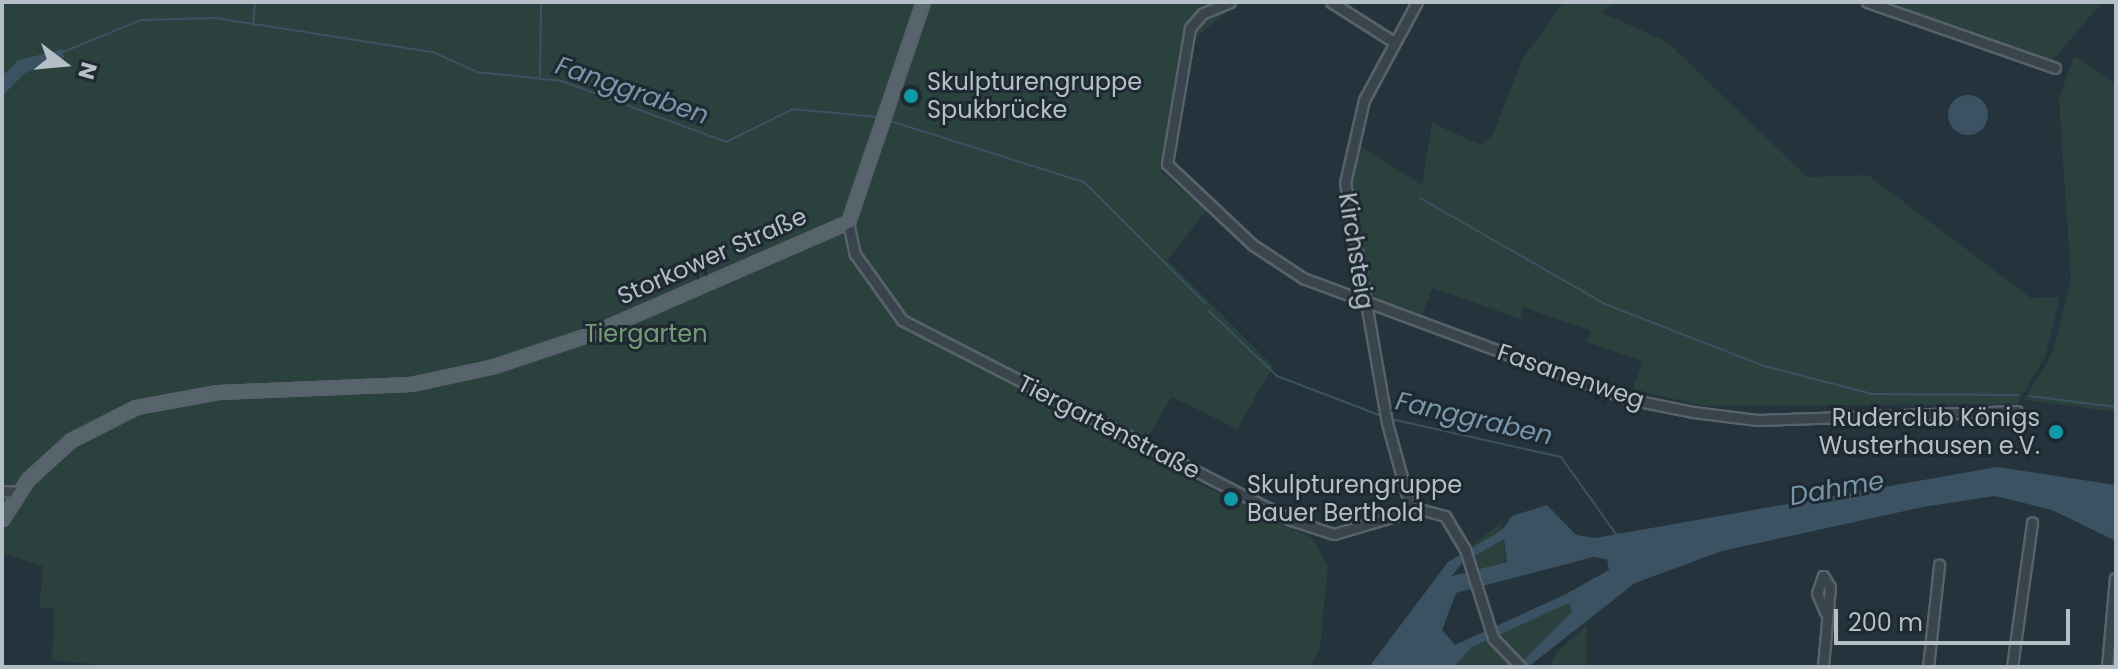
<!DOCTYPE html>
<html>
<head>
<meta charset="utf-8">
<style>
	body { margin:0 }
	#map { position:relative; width:2118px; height:669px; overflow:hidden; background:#25333c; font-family:Poppins,sans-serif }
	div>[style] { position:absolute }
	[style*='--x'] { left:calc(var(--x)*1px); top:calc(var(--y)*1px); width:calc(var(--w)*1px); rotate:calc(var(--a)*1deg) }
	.green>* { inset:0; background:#2a413e }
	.water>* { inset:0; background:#3a5262 }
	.round { border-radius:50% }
	.stream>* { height:2px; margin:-1px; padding:0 1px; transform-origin:1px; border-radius:1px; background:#3a5262 }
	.roads { filter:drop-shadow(2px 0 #57626a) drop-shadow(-2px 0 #57626a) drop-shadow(0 2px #57626a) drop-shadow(0 -2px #57626a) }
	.minor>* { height:9px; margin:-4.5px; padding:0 4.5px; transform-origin:4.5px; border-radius:4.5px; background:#39444c }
	.major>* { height:11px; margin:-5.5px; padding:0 5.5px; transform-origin:5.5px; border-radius:5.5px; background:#57646c }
	.dots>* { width:22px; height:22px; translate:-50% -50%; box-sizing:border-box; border:4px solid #1e2931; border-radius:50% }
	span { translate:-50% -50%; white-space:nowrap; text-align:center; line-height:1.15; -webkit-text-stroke:6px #1e2931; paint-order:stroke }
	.poi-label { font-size:24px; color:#b5bfc8 }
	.left { translate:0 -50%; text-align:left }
	.right { translate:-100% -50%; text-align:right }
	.street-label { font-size:24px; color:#b5bfc8 }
	.park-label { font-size:24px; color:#749c77 }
	.water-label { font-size:26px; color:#7796a9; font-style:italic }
	.frame { position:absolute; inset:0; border:4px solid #b5bfc8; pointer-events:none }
	.north { position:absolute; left:24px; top:24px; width:80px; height:80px; -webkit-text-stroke:6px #1e2931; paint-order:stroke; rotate:106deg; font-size:22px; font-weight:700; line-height:32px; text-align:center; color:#b5bfc8 }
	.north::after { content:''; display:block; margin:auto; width:28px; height:36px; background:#b5bfc8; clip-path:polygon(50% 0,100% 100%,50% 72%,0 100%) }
	.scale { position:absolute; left:1834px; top:609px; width:236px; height:36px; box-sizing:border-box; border:4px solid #b5bfc8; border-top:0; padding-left:10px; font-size:24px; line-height:28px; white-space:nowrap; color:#b5bfc8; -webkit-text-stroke:6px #1e2931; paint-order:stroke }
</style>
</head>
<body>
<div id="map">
	<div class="green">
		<div style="clip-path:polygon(2px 2px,1239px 2px,1183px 48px,1161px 172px,1207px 210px,1167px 260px,1273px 366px,1237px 429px,1172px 397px,1137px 454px,1312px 538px,1328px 565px,1320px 649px,1309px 667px,119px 667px,52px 660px,54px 609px,39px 607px,43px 567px,2px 553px,2px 518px,19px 494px,2px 491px)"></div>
		<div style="clip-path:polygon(1564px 2px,1617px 2px,1600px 12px,1666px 41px,1807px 177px,1868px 175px,2031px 298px,2060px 297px,2045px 357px,2017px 404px,1703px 406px,1633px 389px,1642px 361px,1587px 342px,1591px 331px,1523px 307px,1521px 319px,1432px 288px,1420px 321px,1370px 303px,1349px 195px,1353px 141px,1422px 185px,1432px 123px,1481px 145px,1492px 136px,1523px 58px)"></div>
		<div style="clip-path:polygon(1875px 2px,2102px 2px,2046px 68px,1894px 18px,1897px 10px)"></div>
		<div style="clip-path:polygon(2074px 56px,2116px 84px,2116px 412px,2024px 400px,2052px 354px,2071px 279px,2059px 99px)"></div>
		<div style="clip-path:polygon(1501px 523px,1506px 561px,1481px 570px,1470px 547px)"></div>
		<div style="clip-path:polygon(1569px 603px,1572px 612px,1517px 667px,1454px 667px,1472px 647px)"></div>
		<div style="clip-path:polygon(1587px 625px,1587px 667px,1549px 667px,1556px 653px)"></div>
	</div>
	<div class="water">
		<div style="clip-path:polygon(63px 49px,64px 58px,25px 73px,2px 96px,2px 76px,19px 60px)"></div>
		<div class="round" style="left:1948px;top:95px;width:40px;height:40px"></div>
		<div style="clip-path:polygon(evenodd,1997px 467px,2116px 485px,2116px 541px,2052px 510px,1995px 496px,1923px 507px,1722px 551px,1635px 583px,1528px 667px,1517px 667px,1572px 612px,1569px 603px,1472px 647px,1454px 667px,1369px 667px,1448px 562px,1502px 530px,1512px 516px,1547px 505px,1576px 535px,1595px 538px,1997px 467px,1504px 539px,1507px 562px,1452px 576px,1462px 563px,1504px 539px,1997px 467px,1593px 557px,1607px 559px,1609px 570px,1564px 595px,1455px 645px,1442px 630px,1456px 593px,1593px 557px)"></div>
	</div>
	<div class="stream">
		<div style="--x:253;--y:25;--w:23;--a:-85"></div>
		<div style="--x:63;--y:52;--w:84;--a:-22.3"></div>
		<div style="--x:141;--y:20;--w:74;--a:-1.5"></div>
		<div style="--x:215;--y:18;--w:221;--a:8.9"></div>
		<div style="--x:433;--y:52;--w:48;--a:24.4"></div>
		<div style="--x:477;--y:72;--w:85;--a:6"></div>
		<div style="--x:562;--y:81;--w:175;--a:20.4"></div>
		<div style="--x:726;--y:142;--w:75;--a:-26.2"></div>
		<div style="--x:793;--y:109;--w:84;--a:5.4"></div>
		<div style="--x:540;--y:77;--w:75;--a:-89.2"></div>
		<div style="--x:887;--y:120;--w:207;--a:17.5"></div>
		<div style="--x:1084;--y:182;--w:171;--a:45"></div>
		<div style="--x:1420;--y:198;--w:213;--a:29.8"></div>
		<div style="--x:1605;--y:304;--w:171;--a:21.3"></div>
		<div style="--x:1764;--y:366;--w:112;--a:14.5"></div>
		<div style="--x:1872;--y:394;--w:146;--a:0.4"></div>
		<div style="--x:1209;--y:311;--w:94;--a:43.7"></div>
		<div style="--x:1277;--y:376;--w:112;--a:20.9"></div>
		<div style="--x:2030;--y:396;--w:87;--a:7.3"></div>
		<div style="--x:1391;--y:419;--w:174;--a:12.6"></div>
		<div style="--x:1561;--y:457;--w:95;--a:54.5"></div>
	</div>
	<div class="roads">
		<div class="minor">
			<div style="--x:1230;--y:2;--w:30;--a:157"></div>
			<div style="--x:1202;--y:14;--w:18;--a:131"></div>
			<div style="--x:1190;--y:28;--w:138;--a:99.6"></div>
			<div style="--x:1167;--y:164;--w:118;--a:43.3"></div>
			<div style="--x:1253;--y:245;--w:60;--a:33.4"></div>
			<div style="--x:1303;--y:278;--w:347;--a:20.4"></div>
			<div style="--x:1628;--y:399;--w:66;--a:11.3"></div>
			<div style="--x:1693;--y:412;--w:65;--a:7"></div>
			<div style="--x:1758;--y:420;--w:259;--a:-2"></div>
			<div style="--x:1331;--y:2;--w:75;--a:32.4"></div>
			<div style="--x:1867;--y:2;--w:199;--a:19.3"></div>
			<div style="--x:848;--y:222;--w:33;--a:78"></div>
			<div style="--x:855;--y:254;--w:81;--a:54.5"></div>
			<div style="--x:902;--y:320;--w:437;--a:27.2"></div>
			<div style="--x:1291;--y:520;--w:45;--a:18"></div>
			<div style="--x:1334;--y:534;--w:89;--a:-16.4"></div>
			<div style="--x:1419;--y:509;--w:27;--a:15"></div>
			<div style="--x:1445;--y:516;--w:39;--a:59"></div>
			<div style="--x:1465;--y:549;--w:93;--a:72.5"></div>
			<div style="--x:1493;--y:638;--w:40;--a:46"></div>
			<div style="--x:2;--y:491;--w:17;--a:3"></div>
			<div style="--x:1411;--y:510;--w:90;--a:-105.4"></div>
			<div style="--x:1387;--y:423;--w:244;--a:-99.9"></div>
			<div style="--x:1345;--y:183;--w:85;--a:-77.1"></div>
			<div style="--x:1364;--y:100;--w:111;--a:-61.6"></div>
			<div style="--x:1823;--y:667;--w:80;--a:-85"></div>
			<div style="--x:1830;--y:587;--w:13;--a:-122"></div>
			<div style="--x:1823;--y:576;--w:18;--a:109"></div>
			<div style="--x:1817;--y:593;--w:21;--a:67"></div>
			<div style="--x:1928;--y:667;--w:103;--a:-83.8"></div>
			<div style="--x:2012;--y:667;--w:146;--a:-82.1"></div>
			<div style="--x:2107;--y:667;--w:89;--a:-84.9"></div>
		</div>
		<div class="major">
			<div style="--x:2;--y:519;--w:48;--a:-57"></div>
			<div style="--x:28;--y:479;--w:58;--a:-42.2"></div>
			<div style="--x:71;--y:440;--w:73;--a:-26.9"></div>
			<div style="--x:136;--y:407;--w:83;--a:-10.4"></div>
			<div style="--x:218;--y:392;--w:193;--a:-2.4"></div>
			<div style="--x:411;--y:384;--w:85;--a:-12.2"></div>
			<div style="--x:494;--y:366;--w:101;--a:-18.4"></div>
			<div style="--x:590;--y:334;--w:281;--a:-23.5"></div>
			<div style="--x:848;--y:222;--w:232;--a:-71.2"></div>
		</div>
	</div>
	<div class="dots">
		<div style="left:911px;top:96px;background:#0f9aa8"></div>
		<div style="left:2056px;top:432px;background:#0f9aa8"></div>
		<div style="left:1231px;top:499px;background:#0f9aa8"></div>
	</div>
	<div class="poi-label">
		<span class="left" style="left:927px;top:96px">Skulpturengruppe<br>Spukbrücke</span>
		<span class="right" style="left:2040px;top:432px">Ruderclub Königs<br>Wusterhausen e.V.</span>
		<span class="left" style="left:1247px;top:499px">Skulpturengruppe<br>Bauer Berthold</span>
	</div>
	<div class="street-label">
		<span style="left:1356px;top:251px;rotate:81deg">Kirchsteig</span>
		<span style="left:712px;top:256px;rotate:-24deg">Storkower Straße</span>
		<span style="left:1571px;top:376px;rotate:19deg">Fasanenweg</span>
		<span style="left:1109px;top:427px;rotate:27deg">Tiergartenstraße</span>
	</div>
	<div class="park-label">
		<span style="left:646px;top:334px">Tiergarten</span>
	</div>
	<div class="water-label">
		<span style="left:632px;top:91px;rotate:19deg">Fanggraben</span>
		<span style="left:1474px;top:419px;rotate:13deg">Fanggraben</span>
		<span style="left:1837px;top:489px;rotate:-10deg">Dahme</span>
	</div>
	<div class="frame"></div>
	<div class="north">N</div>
	<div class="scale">200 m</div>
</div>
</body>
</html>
